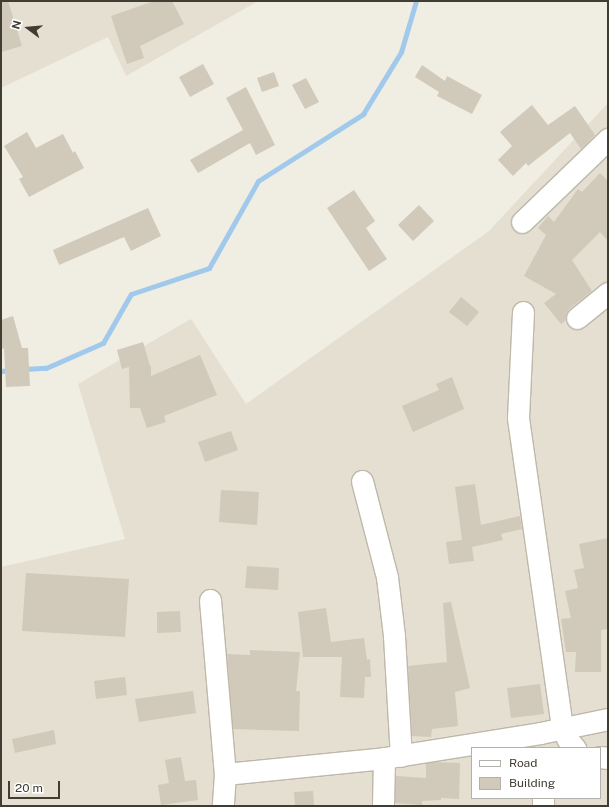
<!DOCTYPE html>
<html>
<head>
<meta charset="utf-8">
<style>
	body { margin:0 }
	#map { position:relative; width:609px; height:807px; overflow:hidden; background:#f0ede3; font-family:"Public Sans",sans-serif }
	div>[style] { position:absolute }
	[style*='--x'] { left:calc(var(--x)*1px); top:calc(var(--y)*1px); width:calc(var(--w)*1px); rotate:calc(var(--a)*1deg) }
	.residential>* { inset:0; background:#e4dfd1 }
	.stream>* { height:5px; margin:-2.5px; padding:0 2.5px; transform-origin:2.5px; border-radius:2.5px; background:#a0c9ec }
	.building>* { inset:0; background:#d1c9b9 }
	.roads { filter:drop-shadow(1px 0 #beb8a9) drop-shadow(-1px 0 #beb8a9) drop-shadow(0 1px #beb8a9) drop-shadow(0 -1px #beb8a9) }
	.minor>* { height:21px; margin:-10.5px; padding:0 10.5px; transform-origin:10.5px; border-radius:10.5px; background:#fff }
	span { translate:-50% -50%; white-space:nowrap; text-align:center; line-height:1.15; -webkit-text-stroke:4px #fff; paint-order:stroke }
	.frame { position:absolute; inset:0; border:2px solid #423d33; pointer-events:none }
	.legend { position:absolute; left:471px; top:747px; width:130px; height:52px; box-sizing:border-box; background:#fff; border:1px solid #b3b1ad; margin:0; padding:5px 7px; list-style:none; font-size:12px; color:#423d33 }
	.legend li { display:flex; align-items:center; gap:8px; height:20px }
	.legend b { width:20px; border:1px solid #b3b1ad }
	.north { position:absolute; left:8px; top:8px; width:40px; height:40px; -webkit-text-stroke:3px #fff; paint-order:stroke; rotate:286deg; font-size:11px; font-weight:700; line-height:16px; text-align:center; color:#423d33 }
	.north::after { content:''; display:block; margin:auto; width:14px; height:18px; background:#423d33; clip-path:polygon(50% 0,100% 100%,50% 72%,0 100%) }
	.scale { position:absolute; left:8px; top:781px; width:52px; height:18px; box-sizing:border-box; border:2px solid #423d33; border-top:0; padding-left:5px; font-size:12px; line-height:14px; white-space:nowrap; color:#423d33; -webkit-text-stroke:3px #fff; paint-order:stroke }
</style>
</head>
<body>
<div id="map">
	<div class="residential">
		<div style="clip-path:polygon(1px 1px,258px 1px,126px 76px,108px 37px,1px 88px)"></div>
		<div style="clip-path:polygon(evenodd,608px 103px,608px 806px,1px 806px,1px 567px,125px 539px,78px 384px,191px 319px,246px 404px,489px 231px,608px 103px,472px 748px,600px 748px,600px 798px,472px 798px,472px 748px)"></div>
	</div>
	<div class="stream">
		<div style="--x:24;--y:369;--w:22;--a:-3"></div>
		<div style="--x:46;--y:368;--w:62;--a:-23.7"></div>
		<div style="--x:103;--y:343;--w:56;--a:-60.3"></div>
		<div style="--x:131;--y:294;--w:82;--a:-18.4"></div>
		<div style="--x:209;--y:268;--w:100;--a:-60.6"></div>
		<div style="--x:258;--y:181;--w:125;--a:-32.5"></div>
		<div style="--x:363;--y:114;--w:73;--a:-58.5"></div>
		<div style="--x:401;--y:52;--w:53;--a:-73.6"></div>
		<div style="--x:1;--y:371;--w:11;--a:-5"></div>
	</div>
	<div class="building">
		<div style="clip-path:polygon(1px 1px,8px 1px,22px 46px,1px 52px)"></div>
		<div style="clip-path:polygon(154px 1px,172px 1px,184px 24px,140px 46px,144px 58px,127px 64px,111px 16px)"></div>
		<div style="clip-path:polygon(203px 64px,214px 84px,190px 97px,179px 77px)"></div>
		<div style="clip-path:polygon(422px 65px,445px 81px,447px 76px,482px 95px,472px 114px,437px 96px,439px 92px,415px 77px)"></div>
		<div style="clip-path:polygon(274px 72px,279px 86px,262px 92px,257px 78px)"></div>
		<div style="clip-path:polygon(306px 78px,319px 102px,305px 109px,292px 85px)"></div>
		<div style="clip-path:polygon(246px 87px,275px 145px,256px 155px,250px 143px,198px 173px,190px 160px,243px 130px,226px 98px)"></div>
		<div style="clip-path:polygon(532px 105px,548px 125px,575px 106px,595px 135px,581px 149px,570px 133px,528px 166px,526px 163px,513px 176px,498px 160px,512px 146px,500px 132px)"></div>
		<div style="clip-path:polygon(27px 132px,36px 148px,63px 134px,73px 153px,75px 151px,84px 168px,29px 197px,19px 179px,23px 177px,4px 146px)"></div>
		<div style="clip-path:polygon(600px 173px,608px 181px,608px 241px,600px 232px,572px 260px,592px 291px,569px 309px,566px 314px,565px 321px,561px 324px,544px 303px,556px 294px,524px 276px,546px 235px,538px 228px,548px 216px,554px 222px,578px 189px,582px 192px)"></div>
		<div style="clip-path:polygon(354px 190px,375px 221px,366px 228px,387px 259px,369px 271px,327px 208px)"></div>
		<div style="clip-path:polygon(419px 205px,434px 221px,413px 241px,398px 225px)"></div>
		<div style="clip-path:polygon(148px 208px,161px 236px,131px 251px,124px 237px,59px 265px,53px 250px)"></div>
		<div style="clip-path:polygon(461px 297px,479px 312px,467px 326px,449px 312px)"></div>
		<div style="clip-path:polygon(13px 316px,22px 348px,28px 348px,30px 386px,6px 387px,4px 348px,1px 350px,1px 320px)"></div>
		<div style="clip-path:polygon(143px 342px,150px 366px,151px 366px,151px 376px,200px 355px,217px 395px,164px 416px,166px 422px,147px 428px,140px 408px,130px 408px,129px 367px,122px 369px,117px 350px)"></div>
		<div style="clip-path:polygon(452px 377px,464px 409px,413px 432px,402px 406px,439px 390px,436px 384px)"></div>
		<div style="clip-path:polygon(231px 431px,238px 450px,205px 462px,198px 442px)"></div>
		<div style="clip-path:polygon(475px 484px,481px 525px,520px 516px,522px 529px,501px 534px,503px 540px,472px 547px,474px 561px,449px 564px,446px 542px,462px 540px,455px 487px)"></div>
		<div style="clip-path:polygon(221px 490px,259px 492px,257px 525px,219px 522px)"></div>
		<div style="clip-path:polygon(608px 538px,608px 629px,601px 630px,601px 672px,575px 672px,576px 652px,566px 652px,561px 619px,571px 618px,565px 591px,578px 588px,574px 570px,584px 568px,579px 544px)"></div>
		<div style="clip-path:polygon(247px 566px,279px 568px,278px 590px,245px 588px)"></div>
		<div style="clip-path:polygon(26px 573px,129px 579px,125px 637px,22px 631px)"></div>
		<div style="clip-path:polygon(451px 602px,470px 688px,455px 692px,458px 726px,432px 729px,431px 737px,412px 736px,408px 666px,447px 662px,443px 603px)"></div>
		<div style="clip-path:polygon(326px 608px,331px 642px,364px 638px,367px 660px,370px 659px,371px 677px,365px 677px,364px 698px,340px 697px,342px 657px,303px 657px,298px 612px)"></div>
		<div style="clip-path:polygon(180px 611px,181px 632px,157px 633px,157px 612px)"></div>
		<div style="clip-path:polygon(250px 650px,300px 652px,296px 691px,300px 691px,299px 731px,233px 729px,227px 654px,250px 655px)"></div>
		<div style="clip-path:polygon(125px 677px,127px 695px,96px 699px,94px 681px)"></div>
		<div style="clip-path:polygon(540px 684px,544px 714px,511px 718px,507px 688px)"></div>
		<div style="clip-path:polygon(193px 691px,196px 713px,139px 722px,135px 699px)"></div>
		<div style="clip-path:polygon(54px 730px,56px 744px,15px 753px,12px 739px)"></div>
		<div style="clip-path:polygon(181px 757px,185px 781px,196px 780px,198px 800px,161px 805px,158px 785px,169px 783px,165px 760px)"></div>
		<div style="clip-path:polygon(432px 762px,460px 763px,459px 799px,441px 798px,441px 800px,422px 801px,422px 805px,395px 803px,396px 776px,426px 778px,426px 763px)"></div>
		<div style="clip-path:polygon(313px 791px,314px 806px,295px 806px,294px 792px)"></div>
	</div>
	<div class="roads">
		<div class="minor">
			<div style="--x:522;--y:222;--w:120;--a:-44"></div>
			<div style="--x:523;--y:312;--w:106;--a:92.7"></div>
			<div style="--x:518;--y:418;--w:314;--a:81.9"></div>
			<div style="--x:562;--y:729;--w:13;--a:61"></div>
			<div style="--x:568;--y:740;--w:11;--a:49"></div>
			<div style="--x:577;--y:318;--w:40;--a:-39"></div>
			<div style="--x:362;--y:481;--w:99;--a:75.4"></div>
			<div style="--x:387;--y:577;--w:59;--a:83.2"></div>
			<div style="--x:394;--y:636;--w:120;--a:86.7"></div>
			<div style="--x:210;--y:600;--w:175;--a:85.1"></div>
			<div style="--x:225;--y:774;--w:32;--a:94"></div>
			<div style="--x:600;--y:757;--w:8;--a:7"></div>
			<div style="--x:225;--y:774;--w:160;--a:-5.7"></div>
			<div style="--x:384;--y:758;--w:158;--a:-9.1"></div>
			<div style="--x:540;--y:733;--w:69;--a:-11.6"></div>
			<div style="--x:543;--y:798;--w:8;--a:90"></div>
			<div style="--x:383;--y:806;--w:48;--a:-88.8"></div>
		</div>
	</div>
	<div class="frame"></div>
	<ul class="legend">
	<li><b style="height:5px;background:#fff"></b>Road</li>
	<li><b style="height:11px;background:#d1c9b9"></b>Building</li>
	</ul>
	<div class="north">N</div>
	<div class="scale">20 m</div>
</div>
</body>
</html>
